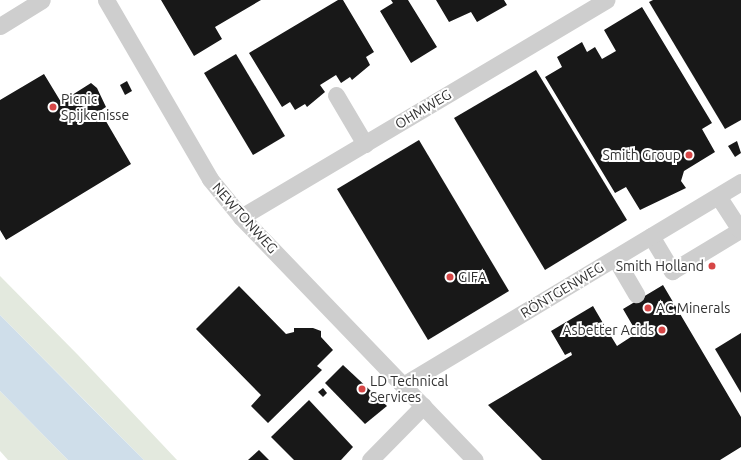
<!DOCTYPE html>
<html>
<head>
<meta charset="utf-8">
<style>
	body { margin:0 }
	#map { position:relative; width:741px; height:460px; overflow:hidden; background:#fff; font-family:Ubuntu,sans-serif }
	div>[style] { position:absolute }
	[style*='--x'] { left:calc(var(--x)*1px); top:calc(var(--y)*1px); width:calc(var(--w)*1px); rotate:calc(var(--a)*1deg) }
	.green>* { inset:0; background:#e3e9de }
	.water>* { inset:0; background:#cfdeea }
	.building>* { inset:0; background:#181818 }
	.minor>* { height:17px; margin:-8.5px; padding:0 8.5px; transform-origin:8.5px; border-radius:8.5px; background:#cecece }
	.dots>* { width:11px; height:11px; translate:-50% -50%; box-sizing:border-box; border:2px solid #fff; border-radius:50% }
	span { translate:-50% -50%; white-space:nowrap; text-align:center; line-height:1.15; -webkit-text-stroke:4px #fff; paint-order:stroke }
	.poi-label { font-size:14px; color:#313131 }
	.left { translate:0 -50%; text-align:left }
	.right { translate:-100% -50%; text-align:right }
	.street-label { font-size:14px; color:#313131 }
</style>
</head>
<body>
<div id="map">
	<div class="green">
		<div style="clip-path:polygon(0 276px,78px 355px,177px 460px,144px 460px,0 315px)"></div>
		<div style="clip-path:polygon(0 391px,68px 460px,8px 460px,0 451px)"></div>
	</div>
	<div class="water">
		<div style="clip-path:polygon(0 315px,85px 401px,144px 460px,68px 460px,0 391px)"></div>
	</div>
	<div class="building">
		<div style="clip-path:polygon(161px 0,261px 0,215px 27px,222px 39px,194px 56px)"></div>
		<div style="clip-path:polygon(338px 0,343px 0,374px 52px,366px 57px,370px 65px,352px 80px,350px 77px,341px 83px,336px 75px,320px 85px,325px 92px,307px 107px,305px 104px,295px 110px,290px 102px,282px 107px,249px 53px)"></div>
		<div style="clip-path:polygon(391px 0,408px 0,437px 47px,411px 63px,380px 11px,393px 3px)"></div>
		<div style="clip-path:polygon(436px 0,504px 0,507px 5px,477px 22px,471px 12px,449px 22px)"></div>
		<div style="clip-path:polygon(653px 0,741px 0,741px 120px,725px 129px,649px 2px)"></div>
		<div style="clip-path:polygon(642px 7px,712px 123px,702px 129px,715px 152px,684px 171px,681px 181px,686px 188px,640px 210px,626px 187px,615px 193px,545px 77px,562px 67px,557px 57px,582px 42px,587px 52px,595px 47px,602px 59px,616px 51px,604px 30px)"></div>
		<div style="clip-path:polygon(236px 54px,285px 136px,253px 155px,204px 73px)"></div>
		<div style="clip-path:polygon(536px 70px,627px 220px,545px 270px,454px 118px)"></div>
		<div style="clip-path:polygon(44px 74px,61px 102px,91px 83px,97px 88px,106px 107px,100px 111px,131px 164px,6px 240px,0 230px,0 100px)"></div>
		<div style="clip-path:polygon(127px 81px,132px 91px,125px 95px,120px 85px)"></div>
		<div style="clip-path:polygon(419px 140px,509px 291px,428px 340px,337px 189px)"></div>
		<div style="clip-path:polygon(737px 141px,741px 153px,735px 157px,728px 146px)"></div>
		<div style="clip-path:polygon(663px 285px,741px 417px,741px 447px,720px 460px,542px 460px,488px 405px,572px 355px,571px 352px,565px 355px,551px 331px,593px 306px,607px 330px,602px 333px,604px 336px,609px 333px,617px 346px,637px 333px,623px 309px)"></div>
		<div style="clip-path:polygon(239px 286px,286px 334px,294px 332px,294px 328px,313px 328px,321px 331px,321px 337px,333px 350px,317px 366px,322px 370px,268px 423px,251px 406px,261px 395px,196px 329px)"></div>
		<div style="clip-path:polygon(741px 333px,741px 393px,715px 349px)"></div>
		<div style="clip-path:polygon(343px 365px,387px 406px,365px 424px,325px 383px)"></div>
		<div style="clip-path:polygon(323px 388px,327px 393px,323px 397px,318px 392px)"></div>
		<div style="clip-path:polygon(309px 400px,353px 447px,341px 460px,294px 460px,271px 437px)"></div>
		<div style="clip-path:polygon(259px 450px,269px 460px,248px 460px)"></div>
	</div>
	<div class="minor">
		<div style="--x:106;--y:0;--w:207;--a:59.8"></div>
		<div style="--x:210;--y:179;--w:49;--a:50.8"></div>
		<div style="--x:241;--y:217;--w:337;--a:46.1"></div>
		<div style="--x:0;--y:26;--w:49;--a:-31.8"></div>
		<div style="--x:336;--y:95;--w:57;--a:59.4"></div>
		<div style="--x:241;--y:217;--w:425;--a:-30.7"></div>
		<div style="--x:651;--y:236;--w:41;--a:59"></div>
		<div style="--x:672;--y:271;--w:79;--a:-31.1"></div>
		<div style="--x:740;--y:230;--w:40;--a:-122.9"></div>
		<div style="--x:615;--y:258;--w:42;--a:59.7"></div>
		<div style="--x:403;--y:385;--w:394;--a:-31"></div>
		<div style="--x:370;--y:460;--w:76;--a:-45.5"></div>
	</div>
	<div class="dots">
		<div style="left:53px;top:107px;background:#d64646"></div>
		<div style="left:689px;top:155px;background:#d64646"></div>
		<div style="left:712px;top:266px;background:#d64646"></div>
		<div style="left:450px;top:277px;background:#d64646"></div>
		<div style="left:648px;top:308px;background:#d64646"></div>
		<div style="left:662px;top:330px;background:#d64646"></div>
		<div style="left:362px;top:389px;background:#d64646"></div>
	</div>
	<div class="poi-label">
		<span class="left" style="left:61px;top:107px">Picnic<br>Spijkenisse</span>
		<span class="right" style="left:681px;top:155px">Smith Group</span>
		<span class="right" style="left:704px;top:266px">Smith Holland</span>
		<span class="left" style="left:458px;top:277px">GIFA</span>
		<span class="left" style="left:656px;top:308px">AC Minerals</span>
		<span class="right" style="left:654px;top:330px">Asbetter Acids</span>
		<span class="left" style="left:370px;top:389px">LD Technical<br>Services</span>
	</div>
	<div class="street-label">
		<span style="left:423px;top:109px;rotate:-31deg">OHMWEG</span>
		<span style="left:245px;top:218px;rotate:48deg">NEWTONWEG</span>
		<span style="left:562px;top:290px;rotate:-31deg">RÖNTGENWEG</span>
	</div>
</div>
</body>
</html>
